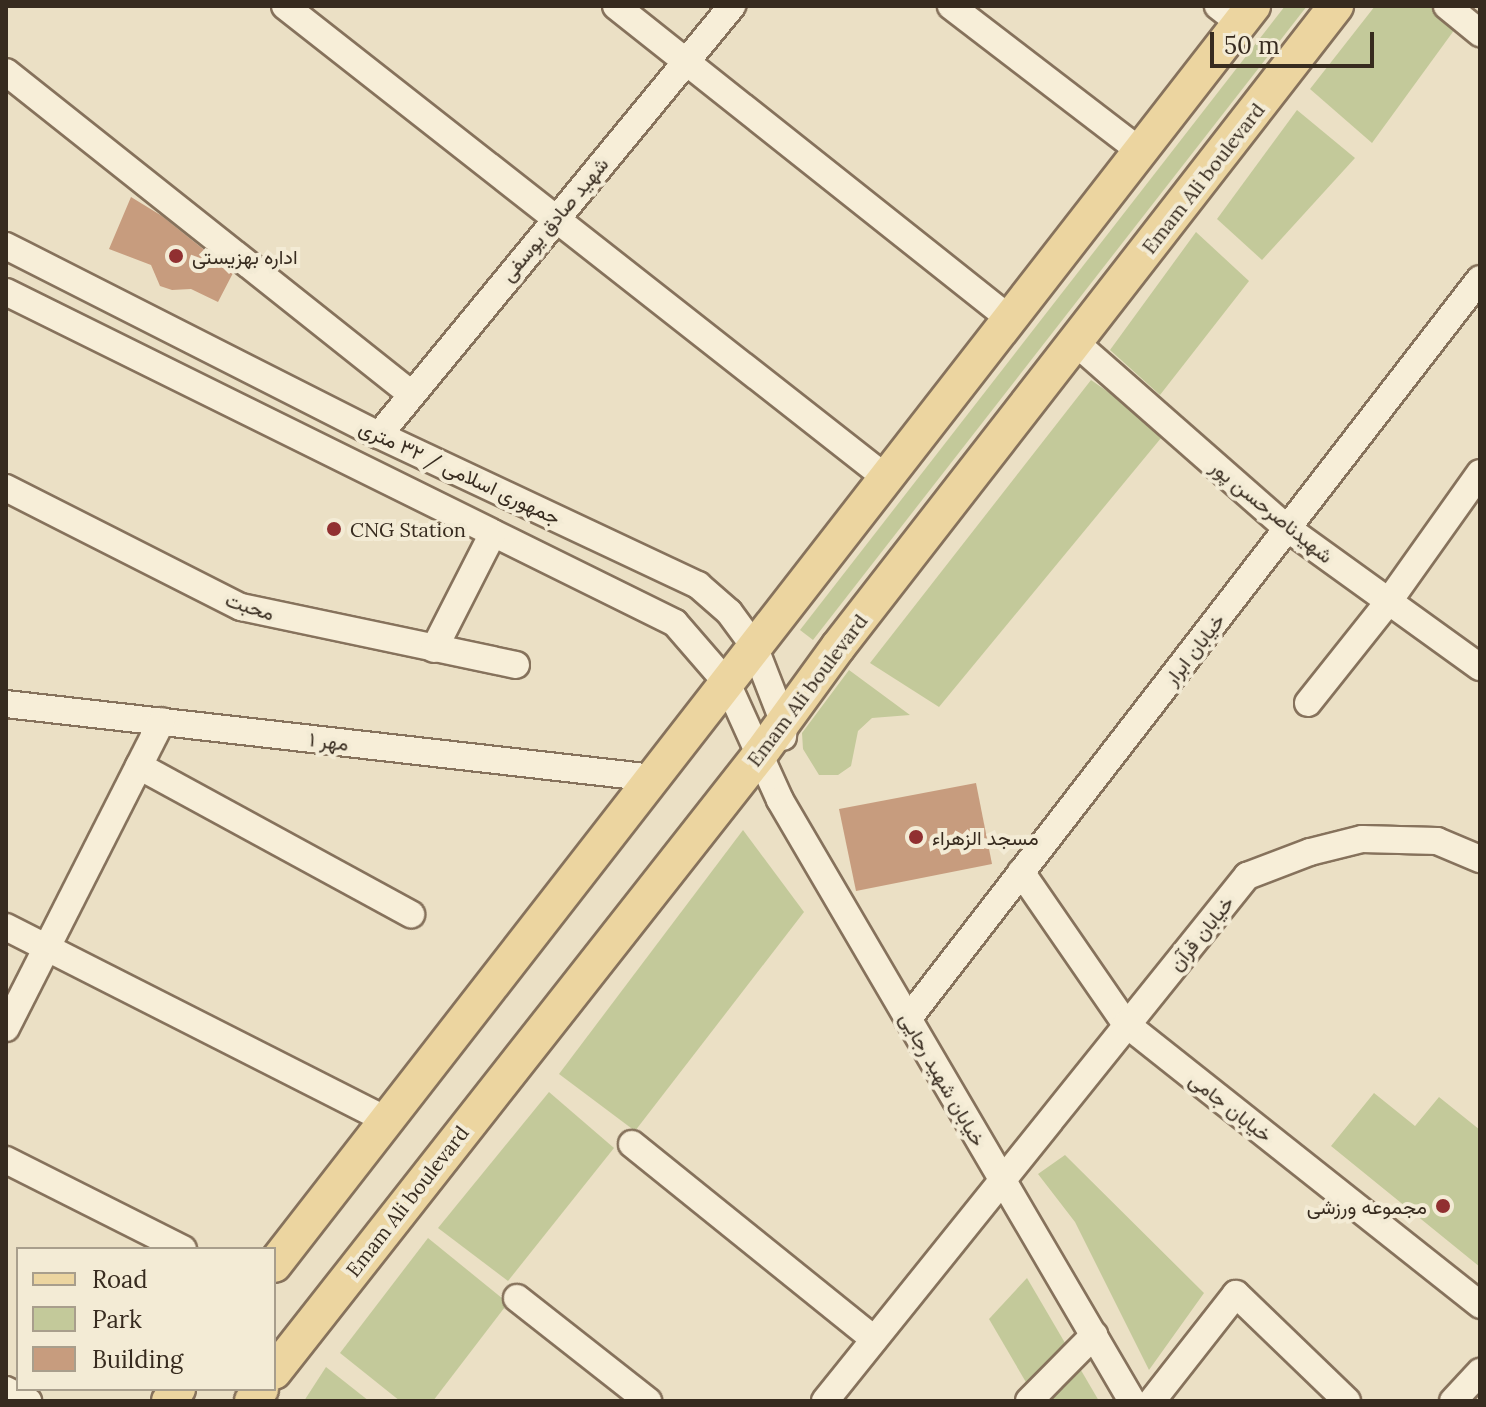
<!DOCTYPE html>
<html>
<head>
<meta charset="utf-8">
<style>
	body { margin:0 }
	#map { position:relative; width:1486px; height:1407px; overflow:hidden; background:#ebe0c5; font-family:Lora,Vazirmatn,serif }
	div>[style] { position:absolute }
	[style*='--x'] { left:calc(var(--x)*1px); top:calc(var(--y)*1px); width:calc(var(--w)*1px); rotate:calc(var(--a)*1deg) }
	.green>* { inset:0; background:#c3c99a }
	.building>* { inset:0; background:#c79c7e }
	.roads { filter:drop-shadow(2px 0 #86725c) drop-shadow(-2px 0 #86725c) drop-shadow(0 2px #86725c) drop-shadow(0 -2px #86725c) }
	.minor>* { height:26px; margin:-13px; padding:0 13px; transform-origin:13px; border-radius:13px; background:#f7eed8 }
	.major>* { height:34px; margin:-17px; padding:0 17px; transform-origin:17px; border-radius:17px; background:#ecd5a0 }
	.dots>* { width:22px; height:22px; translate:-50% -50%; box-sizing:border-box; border:4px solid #f3ebd5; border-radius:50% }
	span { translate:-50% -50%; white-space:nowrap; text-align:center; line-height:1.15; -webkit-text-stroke:8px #f3ebd5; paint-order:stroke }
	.street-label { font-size:20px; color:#372b1f }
	.poi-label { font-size:20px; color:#372b1f }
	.left { translate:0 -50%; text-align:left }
	.right { translate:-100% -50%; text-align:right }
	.frame { position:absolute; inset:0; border:8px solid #372b1f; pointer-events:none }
	.legend { position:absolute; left:16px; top:1247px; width:260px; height:144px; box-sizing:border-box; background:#f3ebd5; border:2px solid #a89e8c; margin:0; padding:10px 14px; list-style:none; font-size:24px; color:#372b1f }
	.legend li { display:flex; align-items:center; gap:16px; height:40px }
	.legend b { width:40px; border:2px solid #a89e8c }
	.scale { position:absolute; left:1210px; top:32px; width:164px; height:36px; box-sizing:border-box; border:4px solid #372b1f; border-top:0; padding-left:10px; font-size:24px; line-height:28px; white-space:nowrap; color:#372b1f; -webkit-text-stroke:6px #f3ebd5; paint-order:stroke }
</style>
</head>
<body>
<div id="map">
	<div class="green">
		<div style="clip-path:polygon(1285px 6px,1307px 6px,813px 640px,800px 630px)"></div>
		<div style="clip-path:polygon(1375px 6px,1446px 6px,1463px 18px,1372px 143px,1310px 89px)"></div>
		<div style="clip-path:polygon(1297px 110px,1355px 158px,1262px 260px,1217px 219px)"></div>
		<div style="clip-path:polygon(1196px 232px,1249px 281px,1160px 395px,1110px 350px)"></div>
		<div style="clip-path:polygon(1091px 380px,1166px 432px,939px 707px,870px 663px)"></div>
		<div style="clip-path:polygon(849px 670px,910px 715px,872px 718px,858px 731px,851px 766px,838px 775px,819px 775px,803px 749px,802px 733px)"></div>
		<div style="clip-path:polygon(743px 830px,804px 912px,635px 1131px,559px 1074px)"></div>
		<div style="clip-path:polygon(549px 1092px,614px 1148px,508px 1281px,438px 1228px)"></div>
		<div style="clip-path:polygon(1374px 1093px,1415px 1126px,1439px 1097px,1480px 1130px,1480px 1267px,1331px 1146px)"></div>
		<div style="clip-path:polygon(1065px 1155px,1204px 1293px,1149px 1370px,1075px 1222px,1038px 1174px)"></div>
		<div style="clip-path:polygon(428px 1238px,508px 1303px,433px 1401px,400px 1401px,340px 1353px)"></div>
		<div style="clip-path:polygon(1027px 1278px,1099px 1401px,1037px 1401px,989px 1319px)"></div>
		<div style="clip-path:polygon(326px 1367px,369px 1401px,304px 1401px)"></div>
	</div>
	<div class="building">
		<div style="clip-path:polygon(131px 197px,162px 216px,233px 273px,218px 302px,191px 289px,172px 290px,160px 286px,151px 265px,109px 249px)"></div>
		<div style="clip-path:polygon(976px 783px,992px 864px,856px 891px,839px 809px)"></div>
	</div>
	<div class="roads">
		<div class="minor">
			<div style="--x:285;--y:6;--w:764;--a:38.14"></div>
			<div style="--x:616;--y:6;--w:503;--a:38.46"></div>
			<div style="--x:951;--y:6;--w:238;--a:37.5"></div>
			<div style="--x:1218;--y:6;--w:28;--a:38"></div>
			<div style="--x:1447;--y:6;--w:43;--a:39.3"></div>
			<div style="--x:6;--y:72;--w:516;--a:38.47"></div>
			<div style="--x:6;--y:246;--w:418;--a:26.9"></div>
			<div style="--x:379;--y:435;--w:353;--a:25.2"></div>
			<div style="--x:698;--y:585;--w:41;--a:41.1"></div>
			<div style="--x:729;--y:612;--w:42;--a:53.7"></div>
			<div style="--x:754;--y:646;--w:83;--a:68.7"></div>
			<div style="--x:784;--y:723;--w:14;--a:94"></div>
			<div style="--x:6;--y:292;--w:746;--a:26.32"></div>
			<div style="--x:675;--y:623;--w:79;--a:49.1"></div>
			<div style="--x:727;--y:683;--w:128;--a:65.6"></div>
			<div style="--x:780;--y:800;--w:696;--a:59.64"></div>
			<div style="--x:1075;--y:342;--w:282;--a:41.3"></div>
			<div style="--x:1287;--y:528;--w:238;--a:35.8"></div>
			<div style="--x:379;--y:435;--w:556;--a:-50.55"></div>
			<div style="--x:6;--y:488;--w:263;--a:26.9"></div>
			<div style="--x:241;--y:607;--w:281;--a:11.9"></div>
			<div style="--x:434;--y:649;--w:130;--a:-63"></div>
			<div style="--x:1308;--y:703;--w:130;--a:-51.5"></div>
			<div style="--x:1389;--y:601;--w:157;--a:-54.6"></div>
			<div style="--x:6;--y:704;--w:651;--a:6.52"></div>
			<div style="--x:139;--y:766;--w:310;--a:28.6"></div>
			<div style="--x:1021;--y:872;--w:185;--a:55.4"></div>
			<div style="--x:1126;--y:1024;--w:452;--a:38.4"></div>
			<div style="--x:6;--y:927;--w:427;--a:26.9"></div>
			<div style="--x:908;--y:1019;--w:935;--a:-52.3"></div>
			<div style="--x:6;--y:1028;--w:344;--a:-63.1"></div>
			<div style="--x:632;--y:1144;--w:311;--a:38.9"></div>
			<div style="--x:6;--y:1160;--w:198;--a:26.7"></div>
			<div style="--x:517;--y:1298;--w:167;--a:38.2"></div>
			<div style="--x:6;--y:1390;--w:25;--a:27"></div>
			<div style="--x:825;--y:1401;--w:674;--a:-51.21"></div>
			<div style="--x:1247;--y:876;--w:67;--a:-20.9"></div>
			<div style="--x:1310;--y:852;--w:54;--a:-14"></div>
			<div style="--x:1362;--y:839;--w:75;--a:1.5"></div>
			<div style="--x:1437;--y:841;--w:47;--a:22.7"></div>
			<div style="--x:1029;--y:1401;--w:93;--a:-45.4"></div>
			<div style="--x:1152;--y:1401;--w:136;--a:-51.9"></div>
			<div style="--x:1236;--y:1294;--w:154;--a:43.9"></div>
			<div style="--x:1453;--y:1401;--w:40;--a:-47"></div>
		</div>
		<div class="major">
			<div style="--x:274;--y:1265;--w:1595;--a:-52.13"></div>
			<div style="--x:274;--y:1372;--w:788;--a:-51.81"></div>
			<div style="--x:761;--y:753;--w:131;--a:-54"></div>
			<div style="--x:838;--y:647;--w:812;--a:-52.16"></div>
			<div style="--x:169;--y:1401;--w:15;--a:-53"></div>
			<div style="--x:252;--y:1401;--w:15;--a:-53"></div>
		</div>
	</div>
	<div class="dots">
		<div style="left:176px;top:256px;background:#913031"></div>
		<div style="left:334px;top:529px;background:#913031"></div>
		<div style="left:916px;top:837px;background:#913031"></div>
		<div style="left:1443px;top:1206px;background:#913031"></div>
	</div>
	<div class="street-label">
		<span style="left:1203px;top:178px;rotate:-52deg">Emam Ali boulevard</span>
		<span style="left:554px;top:219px;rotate:-50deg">شهید صادق یوسفی</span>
		<span style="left:460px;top:472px;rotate:25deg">جمهوری اسلامی / ۳۲ متری</span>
		<span style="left:1272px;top:511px;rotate:39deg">شهیدناصرحسن پور</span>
		<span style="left:250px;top:606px;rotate:18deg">محبت</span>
		<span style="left:1194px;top:649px;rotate:-52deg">خیابان ابرار</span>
		<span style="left:807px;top:690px;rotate:-53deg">Emam Ali boulevard</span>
		<span style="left:329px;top:741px;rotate:7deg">مهر ۱</span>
		<span style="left:1201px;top:933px;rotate:-51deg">خیابان قرآن</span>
		<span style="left:943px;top:1079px;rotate:60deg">خیابان شهید رجایی</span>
		<span style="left:1231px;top:1107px;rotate:38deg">خیابان جامی</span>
		<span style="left:407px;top:1201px;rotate:-52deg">Emam Ali boulevard</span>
	</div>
	<div class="poi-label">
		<span class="left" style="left:192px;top:256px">اداره بهزیستی</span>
		<span class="left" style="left:350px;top:529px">CNG Station</span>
		<span class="left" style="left:932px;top:837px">مسجد الزهراء</span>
		<span class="right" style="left:1427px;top:1206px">مجموعه ورزشی</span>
	</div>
	<div class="frame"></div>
	<ul class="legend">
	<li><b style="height:10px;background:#ecd5a0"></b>Road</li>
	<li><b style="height:22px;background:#c3c99a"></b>Park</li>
	<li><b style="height:22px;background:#c79c7e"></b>Building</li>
	</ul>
	<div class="scale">50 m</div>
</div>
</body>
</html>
